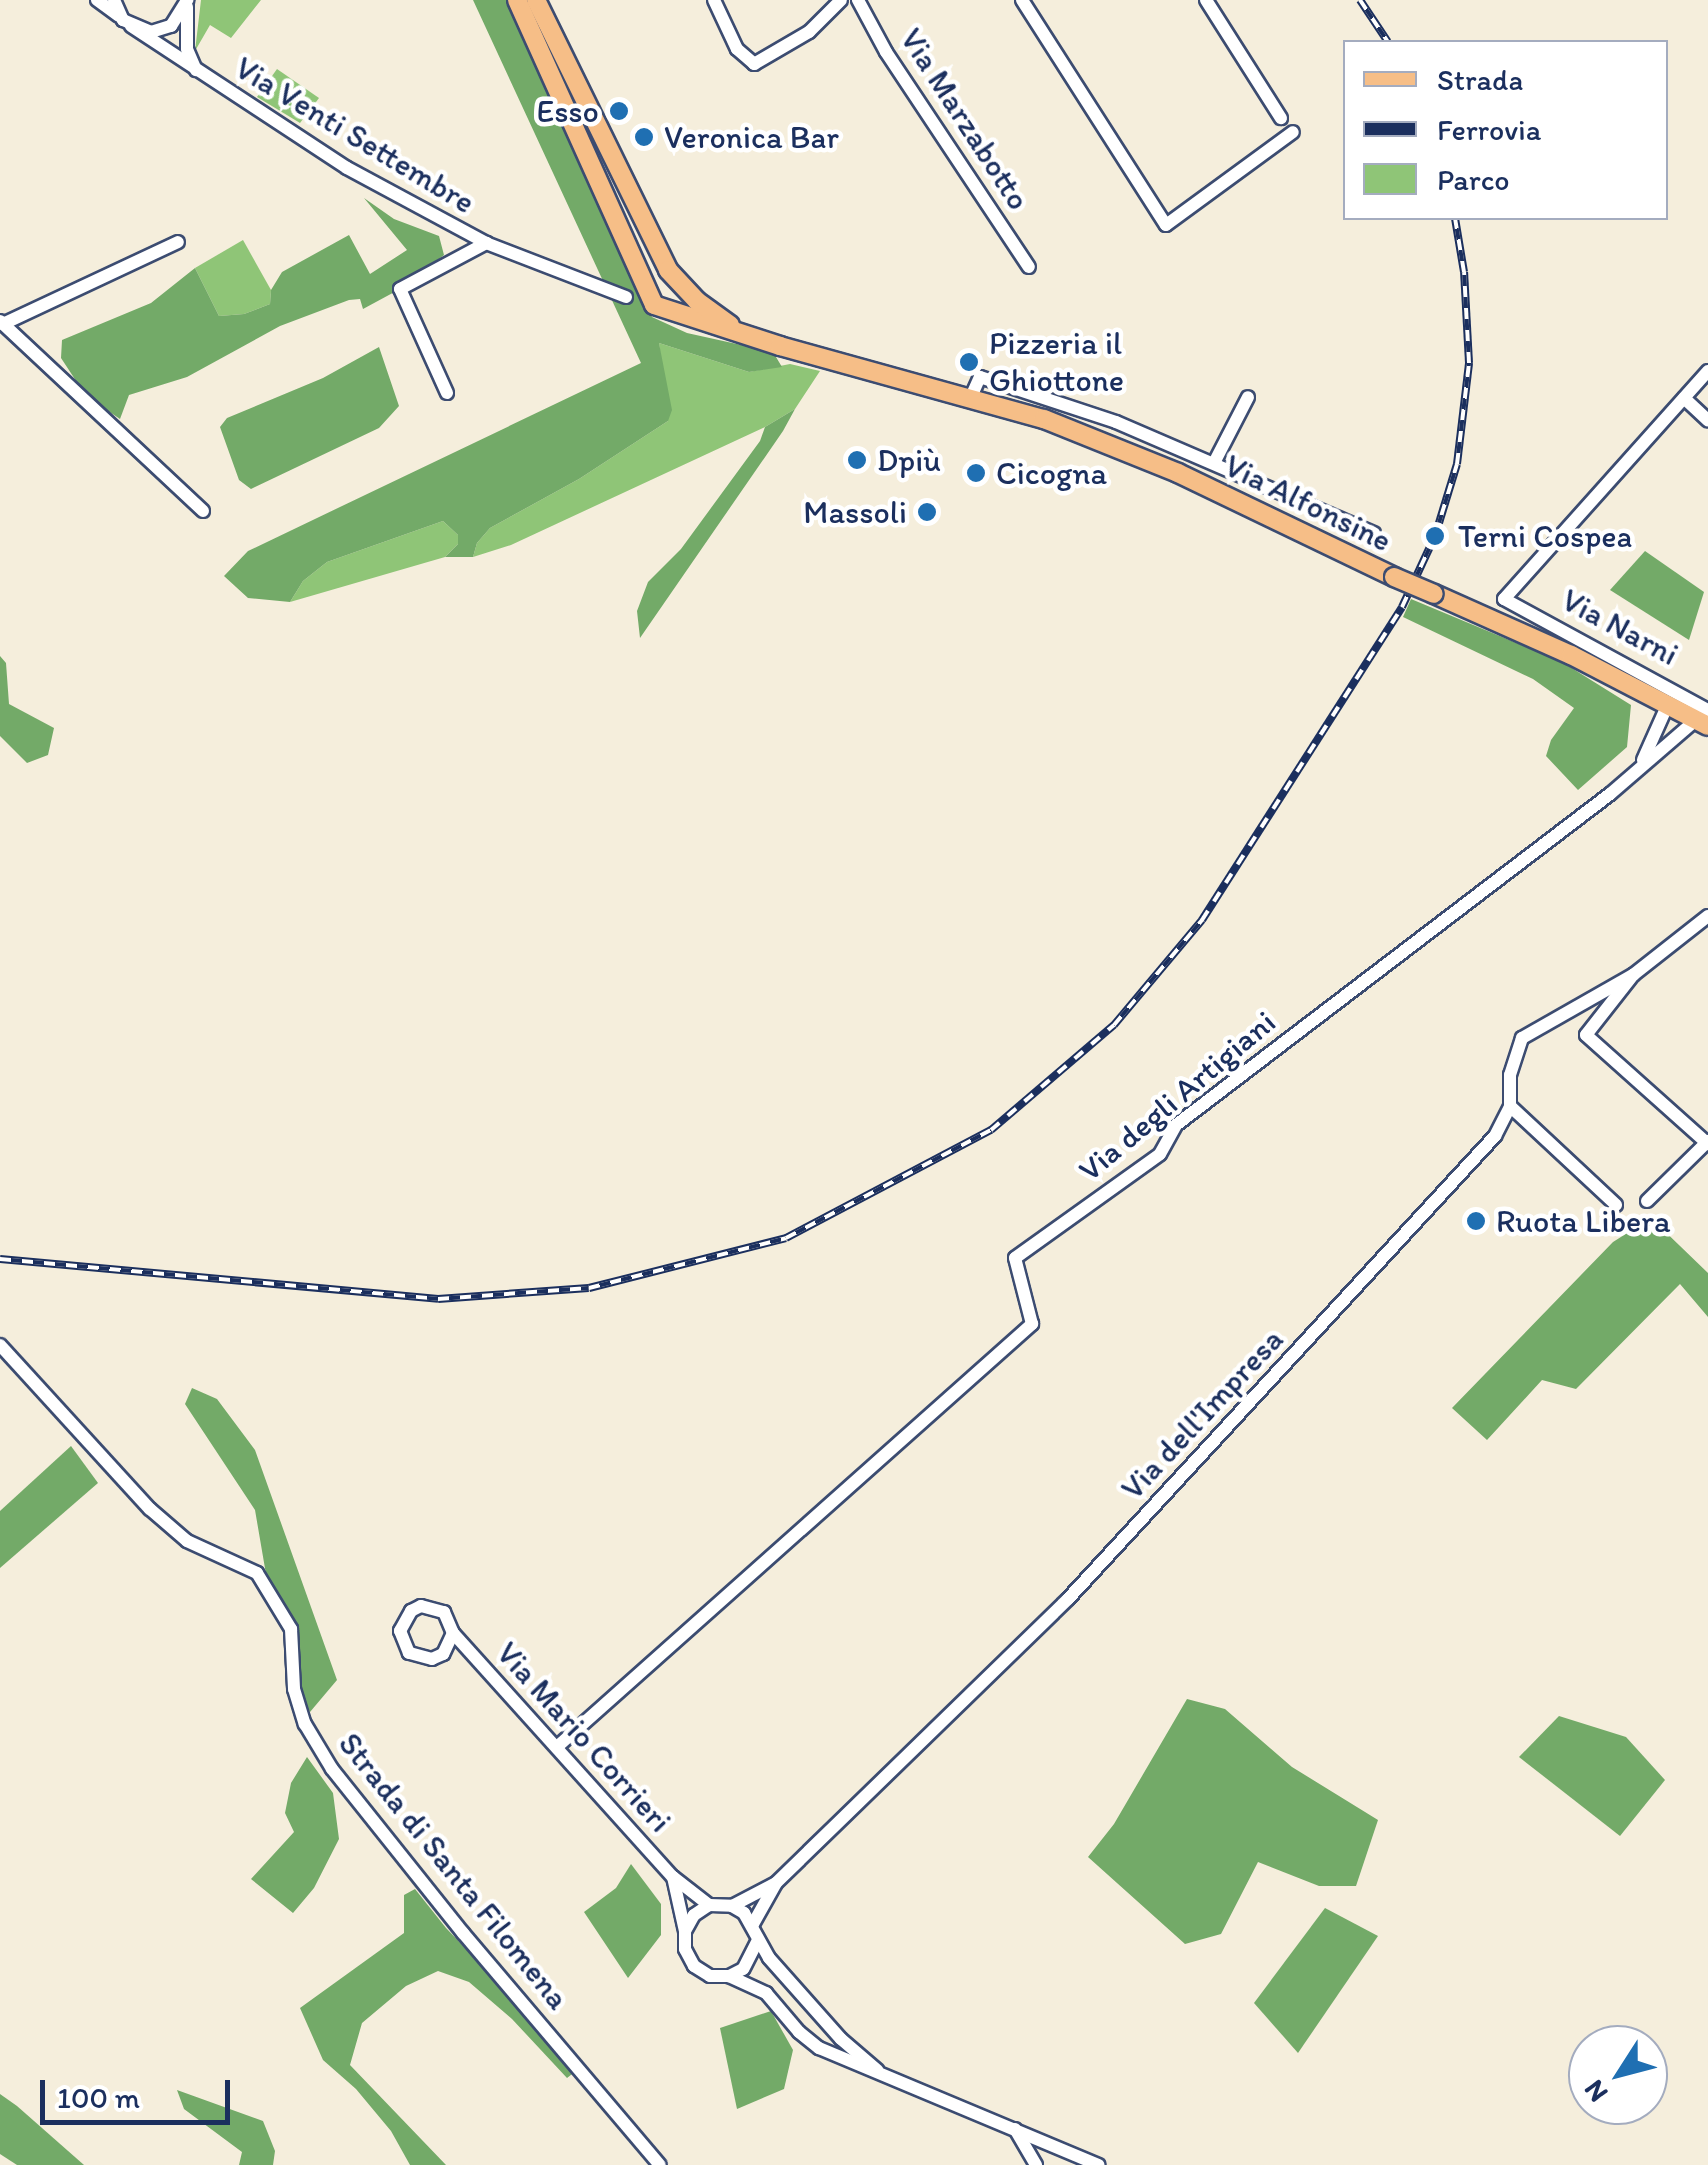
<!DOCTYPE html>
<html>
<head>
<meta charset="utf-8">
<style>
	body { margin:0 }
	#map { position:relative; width:1708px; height:2165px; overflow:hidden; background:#f5eedc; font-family:Itim,sans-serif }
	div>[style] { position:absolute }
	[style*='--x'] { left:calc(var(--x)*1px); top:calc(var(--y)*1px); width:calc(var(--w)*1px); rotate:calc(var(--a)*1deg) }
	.green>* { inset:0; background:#8fc577 }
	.forest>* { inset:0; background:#73aa68 }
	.roads { filter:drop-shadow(2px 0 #3c4c71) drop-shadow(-2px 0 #3c4c71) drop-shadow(0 2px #3c4c71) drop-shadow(0 -2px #3c4c71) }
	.minor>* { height:12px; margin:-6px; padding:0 6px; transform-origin:6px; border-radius:6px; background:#fff }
	.major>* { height:18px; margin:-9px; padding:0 9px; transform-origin:9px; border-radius:9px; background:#f6be87 }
	.rail>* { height:8px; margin-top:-4px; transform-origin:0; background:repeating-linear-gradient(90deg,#fff 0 11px,#1b2f5e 0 22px); box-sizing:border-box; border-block:2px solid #1b2f5e }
	.bridges { filter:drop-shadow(2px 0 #3c4c71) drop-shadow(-2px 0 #3c4c71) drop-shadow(0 2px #3c4c71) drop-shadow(0 -2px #3c4c71) }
	.major-bridge>* { height:18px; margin:-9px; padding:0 9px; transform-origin:9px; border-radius:9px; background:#f6be87 }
	.dots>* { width:28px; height:28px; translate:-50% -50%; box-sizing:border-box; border:5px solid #fff; border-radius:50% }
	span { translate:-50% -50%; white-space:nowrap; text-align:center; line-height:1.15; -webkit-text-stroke:9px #fff; paint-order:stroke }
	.poi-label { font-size:32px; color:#1b2f5e }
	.right { translate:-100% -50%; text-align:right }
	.left { translate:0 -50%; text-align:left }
	.street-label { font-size:32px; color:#1b2f5e }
	.legend { position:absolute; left:1343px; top:40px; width:325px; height:180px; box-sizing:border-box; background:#fff; border:2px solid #a4acbf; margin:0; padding:12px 18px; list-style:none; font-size:30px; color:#1b2f5e }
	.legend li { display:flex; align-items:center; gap:20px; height:50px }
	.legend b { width:50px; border:2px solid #a4acbf }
	.north { position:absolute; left:1568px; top:2025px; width:100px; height:100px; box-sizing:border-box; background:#fff; border:2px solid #a4acbf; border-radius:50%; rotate:234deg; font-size:28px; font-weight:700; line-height:40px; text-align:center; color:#1b2f5e }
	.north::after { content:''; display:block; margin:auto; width:35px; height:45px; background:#1f6fb2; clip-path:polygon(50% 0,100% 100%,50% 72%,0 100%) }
	.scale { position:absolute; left:40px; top:2080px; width:190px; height:45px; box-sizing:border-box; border:5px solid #1b2f5e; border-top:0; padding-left:12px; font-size:30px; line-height:35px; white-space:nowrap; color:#1b2f5e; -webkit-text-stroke:8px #fff; paint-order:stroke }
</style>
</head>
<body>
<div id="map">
	<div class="green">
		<div style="clip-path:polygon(201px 0,261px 0,231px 38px,210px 25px,195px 51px)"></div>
		<div style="clip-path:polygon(277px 69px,319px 98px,300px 123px,257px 97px)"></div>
		<div style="clip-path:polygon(243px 240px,271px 290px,270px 304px,244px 314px,219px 316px,195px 268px)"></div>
		<div style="clip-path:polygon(659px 343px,749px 372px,790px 364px,820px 371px,795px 409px,765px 427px,511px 545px,473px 557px,477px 543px,490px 528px,579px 479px,668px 421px)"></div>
		<div style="clip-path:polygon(443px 521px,458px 535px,458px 544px,445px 557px,290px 602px,303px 581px,327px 562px)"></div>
	</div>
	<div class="forest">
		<div style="clip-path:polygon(473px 0,509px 0,652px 317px,687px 333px,773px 352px,782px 367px,749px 372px,659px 343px,672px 410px,668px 421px,579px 479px,490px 528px,477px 543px,473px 557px,445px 557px,458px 544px,458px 535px,443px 521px,327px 562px,303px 581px,290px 602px,248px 598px,224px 576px,248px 551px,641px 363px)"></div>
		<div style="clip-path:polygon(364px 198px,394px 219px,439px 236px,444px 255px,400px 289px,363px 309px,360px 299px,349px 300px,280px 326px,187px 377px,129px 395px,120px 419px,86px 396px,61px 358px,62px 340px,151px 303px,195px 268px,219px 316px,244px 314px,270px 304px,271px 290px,282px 272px,349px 235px,370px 274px,407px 250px)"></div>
		<div style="clip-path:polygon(379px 347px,399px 406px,379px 428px,251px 489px,239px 480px,220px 427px,227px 418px,323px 378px)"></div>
		<div style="clip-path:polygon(795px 409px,783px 431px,640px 638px,637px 611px,648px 582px,681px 549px,760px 441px,765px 427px)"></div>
		<div style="clip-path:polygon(1645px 551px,1704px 592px,1689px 640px,1610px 590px)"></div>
		<div style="clip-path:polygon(1411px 599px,1562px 662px,1631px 705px,1627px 747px,1578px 790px,1546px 756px,1551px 740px,1574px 708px,1533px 679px,1403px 617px)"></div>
		<div style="clip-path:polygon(0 656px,6px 663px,9px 704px,54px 728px,48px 755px,27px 763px,0 736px)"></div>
		<div style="clip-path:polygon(1651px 1218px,1708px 1273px,1708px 1317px,1680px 1284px,1576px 1389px,1542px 1380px,1487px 1440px,1452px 1408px,1613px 1242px)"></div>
		<div style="clip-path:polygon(192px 1388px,217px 1399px,255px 1450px,337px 1680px,310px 1712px,299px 1692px,291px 1644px,267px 1580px,255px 1510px,185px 1404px)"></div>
		<div style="clip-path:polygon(71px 1446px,98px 1483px,0 1568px,0 1511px)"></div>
		<div style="clip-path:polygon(1187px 1699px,1225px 1709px,1292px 1767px,1378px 1820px,1356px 1886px,1319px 1886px,1258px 1862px,1221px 1934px,1185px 1944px,1088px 1857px,1114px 1824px)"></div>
		<div style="clip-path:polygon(1559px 1716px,1626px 1737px,1665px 1780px,1620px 1836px,1519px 1757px)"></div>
		<div style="clip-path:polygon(307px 1757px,333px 1793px,339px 1839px,314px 1888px,293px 1913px,251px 1879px,294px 1832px,285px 1813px,291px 1783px)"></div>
		<div style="clip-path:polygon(631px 1864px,661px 1904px,661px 1935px,628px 1978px,584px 1912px,616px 1888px)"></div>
		<div style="clip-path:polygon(415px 1889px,446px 1928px,580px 2068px,567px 2078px,512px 2019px,469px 1982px,438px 1971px,406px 1986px,362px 2023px,350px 2065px,446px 2165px,410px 2165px,391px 2131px,356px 2089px,323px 2060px,300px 2008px,404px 1933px,404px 1895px)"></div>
		<div style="clip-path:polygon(1325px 1908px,1378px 1936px,1298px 2053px,1254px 2003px)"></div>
		<div style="clip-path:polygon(771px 2011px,793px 2050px,784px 2089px,737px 2109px,720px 2028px)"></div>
		<div style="clip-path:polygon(177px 2090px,263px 2121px,275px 2151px,273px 2165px,239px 2165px,242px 2152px,184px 2109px)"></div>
		<div style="clip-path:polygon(0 2094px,17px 2106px,84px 2165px,17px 2165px,0 2154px)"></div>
	</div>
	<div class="roads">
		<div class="minor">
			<div style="--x:97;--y:0;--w:27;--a:36"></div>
			<div style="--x:114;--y:0;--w:22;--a:66"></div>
			<div style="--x:123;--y:20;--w:30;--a:23"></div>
			<div style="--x:151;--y:32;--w:21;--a:-17"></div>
			<div style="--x:171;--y:26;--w:31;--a:-58"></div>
			<div style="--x:714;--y:0;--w:54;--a:64.9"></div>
			<div style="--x:737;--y:49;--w:23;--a:41"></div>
			<div style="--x:754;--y:64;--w:64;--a:-30.2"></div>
			<div style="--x:809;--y:32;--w:45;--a:-45"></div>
			<div style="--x:858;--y:0;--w:59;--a:61.7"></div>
			<div style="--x:886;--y:52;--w:258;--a:56.4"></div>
			<div style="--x:1022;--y:0;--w:267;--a:57.4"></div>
			<div style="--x:1166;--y:225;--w:157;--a:-36.2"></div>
			<div style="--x:1206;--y:0;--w:140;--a:57.6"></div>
			<div style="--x:187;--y:7;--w:42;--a:90"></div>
			<div style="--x:187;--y:49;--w:23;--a:67"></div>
			<div style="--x:131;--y:26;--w:258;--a:33.3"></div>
			<div style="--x:347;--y:168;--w:158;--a:28.3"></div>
			<div style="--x:486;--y:243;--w:150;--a:21.1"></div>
			<div style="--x:0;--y:321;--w:278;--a:43.1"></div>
			<div style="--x:3;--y:324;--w:193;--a:-25.1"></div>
			<div style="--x:1708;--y:371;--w:306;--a:131.8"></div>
			<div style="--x:1504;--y:599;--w:232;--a:28.6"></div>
			<div style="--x:447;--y:393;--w:114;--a:-114.3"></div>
			<div style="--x:400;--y:289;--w:98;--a:-28.1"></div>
			<div style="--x:971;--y:397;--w:22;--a:-66"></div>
			<div style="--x:980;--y:377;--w:143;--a:18.3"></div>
			<div style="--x:1116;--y:422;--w:281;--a:23.3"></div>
			<div style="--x:1684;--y:398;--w:33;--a:43"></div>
			<div style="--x:1214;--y:463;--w:74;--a:-62.7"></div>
			<div style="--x:1643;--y:760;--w:61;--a:-65.9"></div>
			<div style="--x:1708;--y:916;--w:95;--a:141.8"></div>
			<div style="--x:1633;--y:975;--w:76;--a:128.1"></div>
			<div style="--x:1586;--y:1035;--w:164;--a:41.8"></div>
			<div style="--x:1510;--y:1106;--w:145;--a:43"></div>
			<div style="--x:1647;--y:1201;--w:86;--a:-44.5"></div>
			<div style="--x:0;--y:1345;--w:222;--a:47.6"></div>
			<div style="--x:150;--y:1509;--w:49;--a:40.9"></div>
			<div style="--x:187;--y:1541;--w:77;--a:24.6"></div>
			<div style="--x:257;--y:1573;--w:66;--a:58.7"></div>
			<div style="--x:291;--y:1629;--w:60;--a:87.1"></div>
			<div style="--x:294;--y:1689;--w:37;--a:73"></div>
			<div style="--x:305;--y:1724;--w:52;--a:59"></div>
			<div style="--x:332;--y:1769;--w:210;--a:51.4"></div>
			<div style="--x:463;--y:1933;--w:304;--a:49.7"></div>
			<div style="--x:453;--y:1633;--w:23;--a:115"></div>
			<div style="--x:443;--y:1654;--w:12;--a:156"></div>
			<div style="--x:432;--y:1659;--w:24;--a:-165"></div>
			<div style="--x:409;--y:1653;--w:24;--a:-112"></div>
			<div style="--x:400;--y:1631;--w:23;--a:-61"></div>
			<div style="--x:411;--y:1611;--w:11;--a:-27"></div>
			<div style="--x:421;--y:1606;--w:24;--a:15"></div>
			<div style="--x:444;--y:1612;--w:23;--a:67"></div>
			<div style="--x:453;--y:1633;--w:329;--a:48"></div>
			<div style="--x:673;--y:1877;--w:46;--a:37.9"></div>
			<div style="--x:558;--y:1746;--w:635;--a:-41.68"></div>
			<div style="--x:1032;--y:1324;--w:68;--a:-104.4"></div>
			<div style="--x:1015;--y:1258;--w:178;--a:-35.6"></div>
			<div style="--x:1160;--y:1154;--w:33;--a:-61"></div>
			<div style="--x:1176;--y:1125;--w:546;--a:-37.33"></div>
			<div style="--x:1610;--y:794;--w:115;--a:-40.8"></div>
			<div style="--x:673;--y:1877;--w:55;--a:77.5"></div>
			<div style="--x:732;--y:1906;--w:47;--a:-27.6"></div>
			<div style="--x:753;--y:1924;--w:47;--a:-60.7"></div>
			<div style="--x:776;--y:1883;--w:407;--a:-44.2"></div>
			<div style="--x:1068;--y:1599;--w:630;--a:-47.32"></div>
			<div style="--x:1495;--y:1136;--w:34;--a:-63"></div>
			<div style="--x:1510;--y:1106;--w:31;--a:-90"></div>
			<div style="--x:1510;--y:1075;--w:39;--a:-72"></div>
			<div style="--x:1522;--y:1038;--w:128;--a:-29.6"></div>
			<div style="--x:757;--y:1942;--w:30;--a:117"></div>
			<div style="--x:743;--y:1969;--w:16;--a:153"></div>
			<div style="--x:729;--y:1976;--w:19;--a:180"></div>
			<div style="--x:710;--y:1976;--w:19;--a:-148"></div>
			<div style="--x:694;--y:1966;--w:19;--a:-118"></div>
			<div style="--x:685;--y:1949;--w:18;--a:-90"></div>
			<div style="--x:685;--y:1931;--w:18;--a:-61"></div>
			<div style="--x:694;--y:1915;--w:18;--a:-34"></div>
			<div style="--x:709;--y:1905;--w:23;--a:2"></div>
			<div style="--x:732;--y:1906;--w:14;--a:30"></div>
			<div style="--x:744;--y:1913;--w:51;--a:60.9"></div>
			<div style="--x:769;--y:1958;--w:108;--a:48.4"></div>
			<div style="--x:841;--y:2039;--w:48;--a:40.7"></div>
			<div style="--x:729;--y:1976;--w:41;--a:24.7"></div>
			<div style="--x:766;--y:1993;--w:51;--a:49.8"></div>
			<div style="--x:799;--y:2032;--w:26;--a:39"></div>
			<div style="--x:819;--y:2048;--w:303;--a:22.7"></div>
			<div style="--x:1015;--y:2129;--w:42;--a:59.7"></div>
		</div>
		<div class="major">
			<div style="--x:517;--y:0;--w:334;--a:65.8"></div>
			<div style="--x:654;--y:305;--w:133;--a:18"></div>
			<div style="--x:780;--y:346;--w:274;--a:15.5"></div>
			<div style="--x:1044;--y:419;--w:144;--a:21.9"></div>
			<div style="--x:1178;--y:473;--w:240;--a:25.7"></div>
			<div style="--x:536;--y:0;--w:301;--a:63.9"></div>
			<div style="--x:668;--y:270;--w:42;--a:46.9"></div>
			<div style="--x:697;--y:301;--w:41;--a:36"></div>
			<div style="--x:1434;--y:594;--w:150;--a:24"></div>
			<div style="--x:1571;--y:655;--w:154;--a:27.4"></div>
		</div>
	</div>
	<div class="rail">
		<div style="--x:1360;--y:0;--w:50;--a:56.3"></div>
		<div style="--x:0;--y:1259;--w:440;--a:5.2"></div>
		<div style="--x:438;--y:1299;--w:151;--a:-4.2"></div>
		<div style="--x:589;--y:1288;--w:203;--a:-14.2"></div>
		<div style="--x:786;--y:1238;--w:232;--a:-27.8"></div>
		<div style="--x:991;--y:1130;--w:162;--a:-40.5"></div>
		<div style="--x:1114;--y:1025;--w:137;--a:-50"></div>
		<div style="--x:1202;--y:920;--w:371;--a:-57.4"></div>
		<div style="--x:1402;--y:607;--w:78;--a:-65.1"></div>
		<div style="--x:1435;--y:536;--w:75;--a:-73"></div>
		<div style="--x:1457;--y:464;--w:102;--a:-83.2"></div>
		<div style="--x:1469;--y:363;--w:91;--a:-93.1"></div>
		<div style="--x:1464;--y:272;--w:55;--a:-99.5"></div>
	</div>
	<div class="bridges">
		<div class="major-bridge">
			<div style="--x:1394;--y:577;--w:43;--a:23"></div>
		</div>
	</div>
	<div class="dots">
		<div style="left:619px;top:111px;background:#1f6fb2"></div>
		<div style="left:644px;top:137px;background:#1f6fb2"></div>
		<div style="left:969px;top:362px;background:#1f6fb2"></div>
		<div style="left:857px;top:460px;background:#1f6fb2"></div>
		<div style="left:976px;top:473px;background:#1f6fb2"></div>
		<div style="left:927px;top:512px;background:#1f6fb2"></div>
		<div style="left:1435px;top:536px;background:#1f6fb2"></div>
		<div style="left:1476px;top:1221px;background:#1f6fb2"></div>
	</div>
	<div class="poi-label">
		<span class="right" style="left:599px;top:111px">Esso</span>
		<span class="left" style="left:664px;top:137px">Veronica Bar</span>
		<span class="left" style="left:989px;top:362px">Pizzeria il<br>Ghiottone</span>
		<span class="left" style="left:877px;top:460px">Dpiù</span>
		<span class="left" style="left:996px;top:473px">Cicogna</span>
		<span class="right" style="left:907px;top:512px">Massoli</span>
		<span class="left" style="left:1458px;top:536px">Terni Cospea</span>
		<span class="left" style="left:1496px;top:1221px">Ruota Libera</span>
	</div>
	<div class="street-label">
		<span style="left:965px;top:119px;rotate:57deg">Via Marzabotto</span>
		<span style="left:355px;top:135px;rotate:31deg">Via Venti Settembre</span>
		<span style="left:1308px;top:503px;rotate:26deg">Via Alfonsine</span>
		<span style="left:1620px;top:627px;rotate:28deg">Via Narni</span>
		<span style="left:1177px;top:1096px;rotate:-40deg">Via degli Artigiani</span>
		<span style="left:1202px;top:1414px;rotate:-47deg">Via dell'Impresa</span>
		<span style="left:584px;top:1737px;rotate:48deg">Via Mario Corrieri</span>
		<span style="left:454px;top:1871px;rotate:51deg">Strada di Santa Filomena</span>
	</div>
	<ul class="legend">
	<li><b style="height:12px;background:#f6be87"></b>Strada</li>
	<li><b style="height:12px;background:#1b2f5e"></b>Ferrovia</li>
	<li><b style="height:28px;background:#8fc577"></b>Parco</li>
	</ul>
	<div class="north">N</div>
	<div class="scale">100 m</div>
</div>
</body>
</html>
